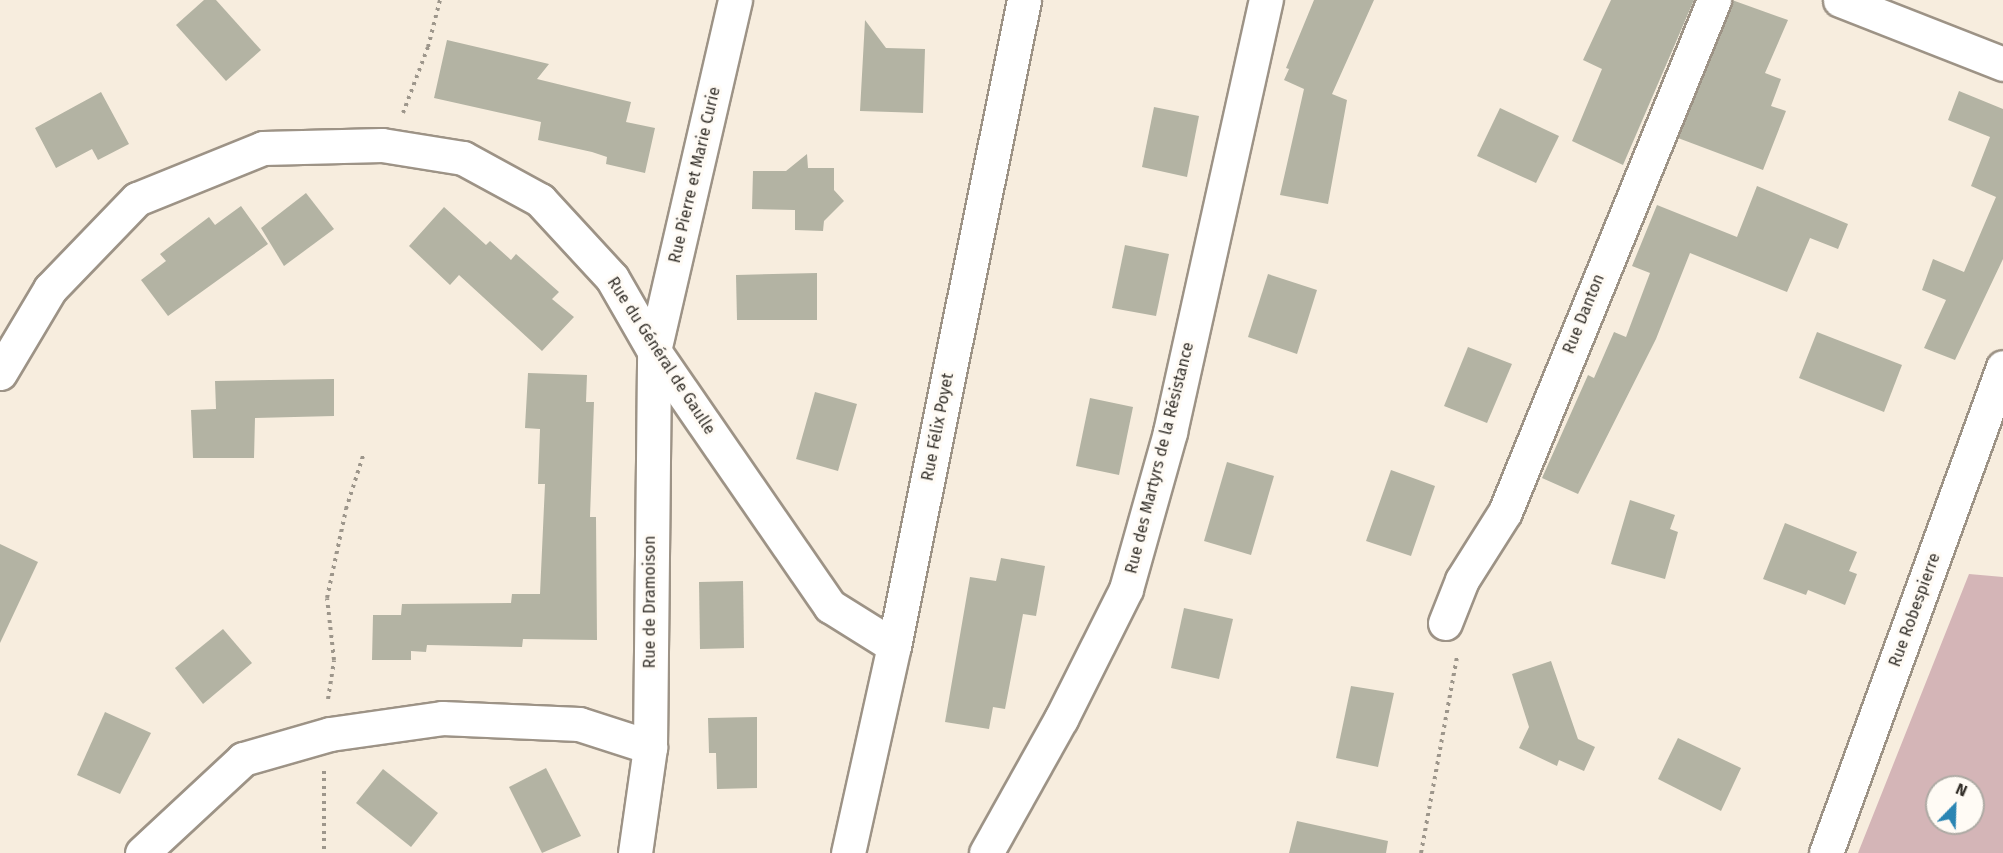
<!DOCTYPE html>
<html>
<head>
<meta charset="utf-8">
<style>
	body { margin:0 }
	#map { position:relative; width:2003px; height:853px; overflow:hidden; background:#f7edde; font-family:"Fira Sans",sans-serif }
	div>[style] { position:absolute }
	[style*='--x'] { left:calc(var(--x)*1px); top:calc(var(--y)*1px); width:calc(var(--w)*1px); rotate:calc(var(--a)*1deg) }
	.green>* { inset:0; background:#d4b5b7 }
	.building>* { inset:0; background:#b3b3a3 }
	.path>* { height:4px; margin-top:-2px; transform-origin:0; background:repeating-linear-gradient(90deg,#9d968b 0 3px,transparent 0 7.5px) }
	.roads { filter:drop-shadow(2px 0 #9d9386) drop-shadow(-2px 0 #9d9386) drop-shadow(0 2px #9d9386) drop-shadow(0 -2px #9d9386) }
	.minor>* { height:33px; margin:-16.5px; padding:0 16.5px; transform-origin:16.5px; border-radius:16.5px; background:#fff }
	.tertiary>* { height:33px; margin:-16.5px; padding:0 16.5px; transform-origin:16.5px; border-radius:16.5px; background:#fff }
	span { translate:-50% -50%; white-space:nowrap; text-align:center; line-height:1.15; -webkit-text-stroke:6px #fffbf5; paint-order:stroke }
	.street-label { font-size:16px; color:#34302a }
	.north { position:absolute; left:1925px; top:775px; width:60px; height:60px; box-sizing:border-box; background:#fffbf5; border:2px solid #aeaaa4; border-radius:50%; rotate:23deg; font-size:16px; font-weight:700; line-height:24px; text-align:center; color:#34302a }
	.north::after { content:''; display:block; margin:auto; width:21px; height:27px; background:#2b85b3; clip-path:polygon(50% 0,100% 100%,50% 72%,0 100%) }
</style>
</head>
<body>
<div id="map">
	<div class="green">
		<div style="clip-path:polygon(evenodd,1969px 574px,2003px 577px,2003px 853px,1858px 853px,1969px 574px,1937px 787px,1973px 787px,1973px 823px,1937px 823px,1937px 787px)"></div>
	</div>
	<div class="building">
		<div style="clip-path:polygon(204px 0,216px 0,261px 50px,226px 81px,176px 25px)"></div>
		<div style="clip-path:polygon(1314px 0,1374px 0,1332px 94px,1347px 100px,1328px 204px,1280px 195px,1304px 89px,1284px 80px,1289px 69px,1286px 68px)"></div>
		<div style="clip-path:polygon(1611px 0,1694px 0,1623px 165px,1572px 141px,1602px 69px,1583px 60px)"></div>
		<div style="clip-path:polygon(1732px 0,1788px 20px,1765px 73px,1781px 79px,1771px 106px,1786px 111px,1763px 170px,1678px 138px)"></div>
		<div style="clip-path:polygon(865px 20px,886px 48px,925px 49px,923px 113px,860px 111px)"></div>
		<div style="clip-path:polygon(447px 40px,549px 64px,537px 79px,631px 102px,626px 122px,655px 128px,645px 173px,606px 164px,607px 157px,592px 152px,538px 140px,541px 122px,434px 98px)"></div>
		<div style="clip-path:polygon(1959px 91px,2003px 109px,2003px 259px,1955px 360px,1924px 348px,1946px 300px,1922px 290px,1933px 259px,1964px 272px,1996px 197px,1971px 186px,1990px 137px,1948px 120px)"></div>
		<div style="clip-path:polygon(101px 92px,129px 144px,98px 160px,92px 149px,56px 168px,35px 128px)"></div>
		<div style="clip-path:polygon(1154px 107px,1199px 116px,1187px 177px,1142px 167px)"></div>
		<div style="clip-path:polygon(1500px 108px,1559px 136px,1536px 183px,1477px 156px)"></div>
		<div style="clip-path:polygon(807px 154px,808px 168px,834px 168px,834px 190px,844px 201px,824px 221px,823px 231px,795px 230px,795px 210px,752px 209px,753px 171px,786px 171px)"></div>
		<div style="clip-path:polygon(1757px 186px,1848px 224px,1838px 249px,1810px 238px,1787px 292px,1690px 253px,1656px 339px,1578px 494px,1542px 478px,1588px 375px,1594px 378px,1614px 332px,1626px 337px,1650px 273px,1632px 266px,1657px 205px,1737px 237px)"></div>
		<div style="clip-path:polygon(306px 193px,334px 229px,284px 266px,261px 228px)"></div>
		<div style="clip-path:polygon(241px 206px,268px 244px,168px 316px,141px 280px,166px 261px,160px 254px,209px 217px,215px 225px)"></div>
		<div style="clip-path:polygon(444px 207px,486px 245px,490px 241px,511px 260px,516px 254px,559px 292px,552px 299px,574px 317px,542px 351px,459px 275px,450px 285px,409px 246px)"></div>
		<div style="clip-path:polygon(1125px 245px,1169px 254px,1156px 316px,1112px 308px)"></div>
		<div style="clip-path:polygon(817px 273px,817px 320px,737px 320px,736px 275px)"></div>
		<div style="clip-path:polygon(1268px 274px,1317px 290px,1297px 354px,1248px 337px)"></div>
		<div style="clip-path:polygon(1817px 332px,1902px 365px,1884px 412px,1799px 378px)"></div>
		<div style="clip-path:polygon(1468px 347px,1512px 364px,1487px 423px,1444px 406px)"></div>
		<div style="clip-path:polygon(528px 373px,587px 375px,586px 402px,594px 402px,590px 517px,596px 517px,597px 640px,523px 639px,522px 647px,427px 645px,426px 652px,411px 651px,411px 660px,372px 660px,373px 615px,401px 615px,402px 604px,511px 603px,512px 594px,540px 594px,545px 484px,538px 484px,540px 429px,525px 428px)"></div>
		<div style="clip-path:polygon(334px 379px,334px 416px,255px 418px,254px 458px,193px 458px,191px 410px,216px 409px,215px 381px)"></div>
		<div style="clip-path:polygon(815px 392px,857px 404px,838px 471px,796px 459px)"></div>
		<div style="clip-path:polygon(1090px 398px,1133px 407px,1119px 475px,1076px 466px)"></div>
		<div style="clip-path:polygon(1227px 462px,1274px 476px,1251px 555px,1204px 541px)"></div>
		<div style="clip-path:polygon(1391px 470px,1435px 486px,1411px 556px,1366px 541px)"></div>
		<div style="clip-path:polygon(1630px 500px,1675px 515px,1670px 529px,1678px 532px,1665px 579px,1611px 564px)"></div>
		<div style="clip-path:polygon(1785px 523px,1857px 552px,1849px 571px,1857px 574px,1845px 605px,1808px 590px,1806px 595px,1763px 579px)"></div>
		<div style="clip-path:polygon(0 544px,38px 562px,0 643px)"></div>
		<div style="clip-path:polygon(1001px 558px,1045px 566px,1036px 616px,1023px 614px,1005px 709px,993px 707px,989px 729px,945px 722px,970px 577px,996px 581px)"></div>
		<div style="clip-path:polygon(743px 581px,744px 648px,700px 649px,699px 582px)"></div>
		<div style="clip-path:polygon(1184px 608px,1233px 619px,1219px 679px,1171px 668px)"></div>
		<div style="clip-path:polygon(223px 629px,252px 663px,203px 704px,175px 668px)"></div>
		<div style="clip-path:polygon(1551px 661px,1578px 739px,1595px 747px,1584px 771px,1559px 760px,1557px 766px,1519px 748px,1529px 727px,1512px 674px)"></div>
		<div style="clip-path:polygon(1351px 686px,1394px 693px,1378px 767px,1336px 758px)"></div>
		<div style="clip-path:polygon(105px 712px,151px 733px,120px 794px,77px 775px)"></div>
		<div style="clip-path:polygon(757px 717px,757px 788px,717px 789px,716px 753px,709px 753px,708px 718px)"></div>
		<div style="clip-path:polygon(1678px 738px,1741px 768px,1721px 811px,1658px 779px)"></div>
		<div style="clip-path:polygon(546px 768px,581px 836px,542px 853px,509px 787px)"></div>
		<div style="clip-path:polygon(383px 769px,438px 813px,411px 847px,356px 803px)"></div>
		<div style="clip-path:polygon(1297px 821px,1388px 841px,1386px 853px,1289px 853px)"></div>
	</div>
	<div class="path">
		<div style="--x:403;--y:113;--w:71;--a:-69.3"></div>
		<div style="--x:428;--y:47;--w:49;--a:-75.7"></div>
		<div style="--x:328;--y:699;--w:39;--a:-81"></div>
		<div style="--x:334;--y:660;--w:62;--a:-96.4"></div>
		<div style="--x:327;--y:598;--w:91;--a:-77.9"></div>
		<div style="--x:346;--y:509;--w:56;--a:-72.2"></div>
		<div style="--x:324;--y:771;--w:82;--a:90"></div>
		<div style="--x:1421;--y:853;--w:200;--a:-79.6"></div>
	</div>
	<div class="roads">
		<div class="minor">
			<div style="--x:1840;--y:0;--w:175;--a:21.4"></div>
			<div style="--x:0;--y:373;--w:98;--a:-59.2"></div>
			<div style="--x:50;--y:289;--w:125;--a:-46"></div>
			<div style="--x:137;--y:199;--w:136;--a:-22"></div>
			<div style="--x:263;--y:148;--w:119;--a:-1.4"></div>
			<div style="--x:382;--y:145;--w:82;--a:9.1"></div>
			<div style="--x:463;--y:158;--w:88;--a:28.6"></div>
			<div style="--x:540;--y:200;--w:106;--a:47.3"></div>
			<div style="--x:612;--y:278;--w:84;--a:60.1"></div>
			<div style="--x:654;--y:351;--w:310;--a:55.4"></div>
			<div style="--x:830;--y:606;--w:75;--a:32"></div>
			<div style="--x:1445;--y:623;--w:46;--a:-68.4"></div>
			<div style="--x:1462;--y:580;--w:80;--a:-57.7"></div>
			<div style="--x:1505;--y:512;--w:553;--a:-67.79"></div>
			<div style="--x:142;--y:853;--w:138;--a:-42.9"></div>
			<div style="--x:243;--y:759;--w:91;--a:-16"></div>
			<div style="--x:330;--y:734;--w:113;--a:-8.1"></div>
			<div style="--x:442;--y:718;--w:137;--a:2.5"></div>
			<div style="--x:579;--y:724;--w:75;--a:17.9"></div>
			<div style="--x:635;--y:853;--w:107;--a:-81.9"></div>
			<div style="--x:650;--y:747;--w:396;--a:-89.4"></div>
			<div style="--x:654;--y:351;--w:360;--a:-77"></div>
			<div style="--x:986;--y:853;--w:154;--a:-60.8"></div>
			<div style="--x:1061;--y:719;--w:145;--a:-63.4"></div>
			<div style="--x:1126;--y:589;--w:163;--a:-74.3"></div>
			<div style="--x:1170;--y:432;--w:443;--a:-77.5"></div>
			<div style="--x:1826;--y:853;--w:517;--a:-69.99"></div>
		</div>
		<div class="tertiary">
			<div style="--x:848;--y:853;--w:212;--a:-77.5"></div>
			<div style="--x:894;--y:646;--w:659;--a:-78.62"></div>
		</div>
	</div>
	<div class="street-label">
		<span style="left:695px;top:175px;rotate:-77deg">Rue Pierre et Marie Curie</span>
		<span style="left:1584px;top:314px;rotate:-68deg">Rue Danton</span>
		<span style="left:661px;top:356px;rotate:57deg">Rue du Général de Gaulle</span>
		<span style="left:938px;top:427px;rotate:-79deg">Rue Félix Poyet</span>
		<span style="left:1160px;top:458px;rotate:-76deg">Rue des Martyrs de la Résistance</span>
		<span style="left:650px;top:602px;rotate:-90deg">Rue de Dramoison</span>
		<span style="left:1915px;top:610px;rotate:-70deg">Rue Robespierre</span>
	</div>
	<div class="north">N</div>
</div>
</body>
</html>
